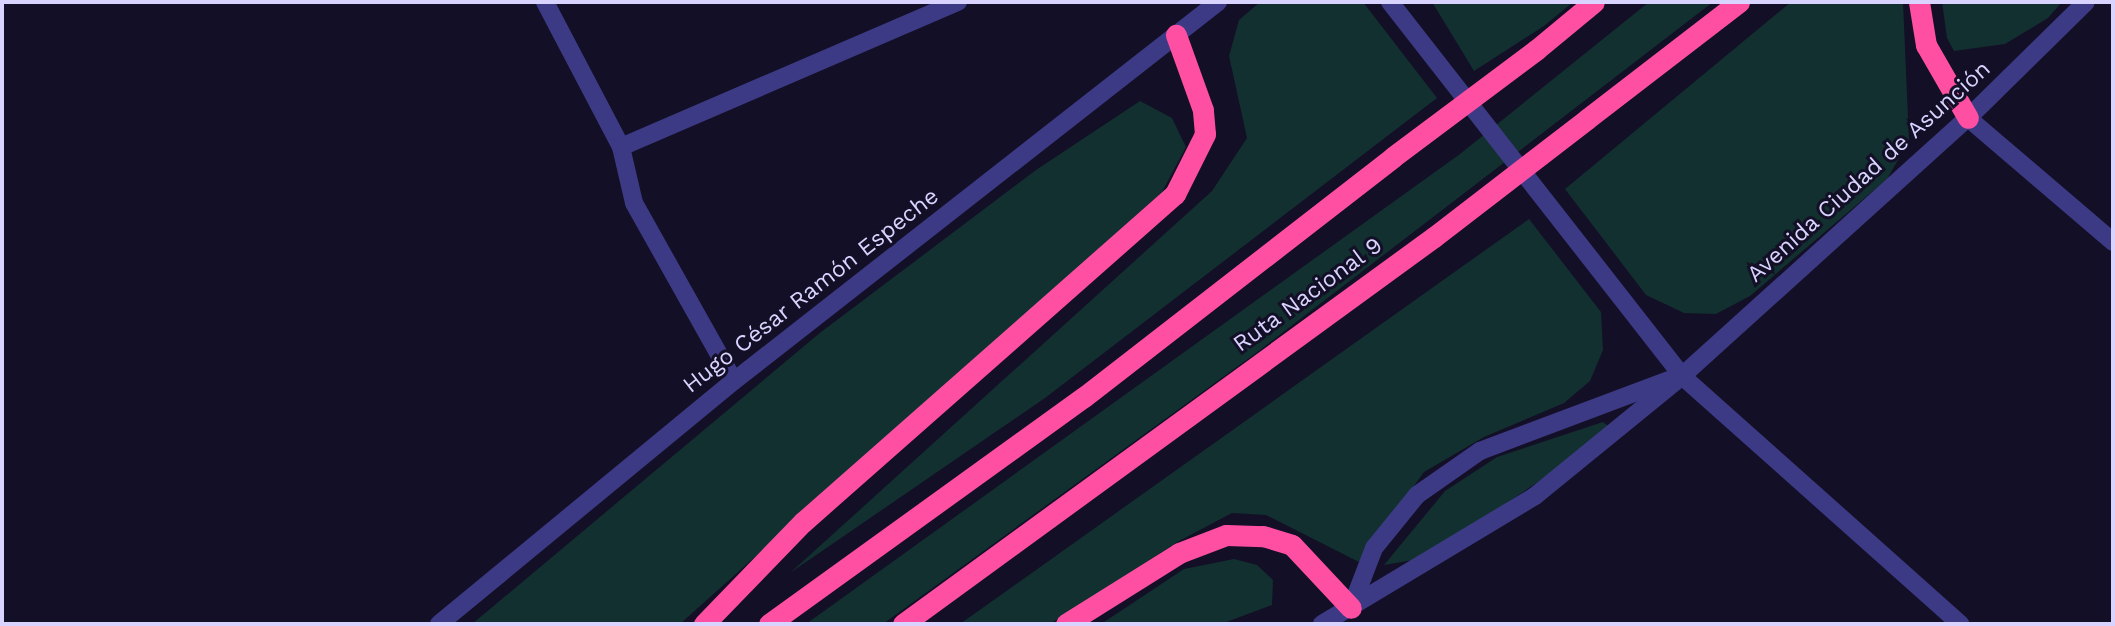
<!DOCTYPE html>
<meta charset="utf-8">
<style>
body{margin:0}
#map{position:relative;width:2115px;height:626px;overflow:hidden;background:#130f26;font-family:"Work Sans",sans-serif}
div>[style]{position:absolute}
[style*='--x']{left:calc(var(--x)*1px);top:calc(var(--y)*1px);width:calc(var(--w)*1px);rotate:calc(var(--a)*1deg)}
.green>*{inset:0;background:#12302f}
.service>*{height:18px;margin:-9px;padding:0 9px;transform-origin:9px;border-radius:9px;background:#3d3a85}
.minor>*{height:18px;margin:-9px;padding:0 9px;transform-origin:9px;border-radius:9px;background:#3d3a85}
.tertiary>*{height:18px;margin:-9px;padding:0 9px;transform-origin:9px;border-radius:9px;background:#3d3a85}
.motorway>*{height:21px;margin:-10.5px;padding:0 10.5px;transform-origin:10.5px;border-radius:10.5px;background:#ff4fa3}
.motorway-bridge>*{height:21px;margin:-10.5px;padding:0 10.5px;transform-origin:10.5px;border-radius:10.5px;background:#ff4fa3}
span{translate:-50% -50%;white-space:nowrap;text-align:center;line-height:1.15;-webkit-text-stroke:6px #130f26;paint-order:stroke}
.street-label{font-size:23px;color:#d9d4ff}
.frame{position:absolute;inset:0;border:4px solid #d9d4ff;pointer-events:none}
</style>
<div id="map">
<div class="green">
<div style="clip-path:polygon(1260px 2px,1363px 2px,1437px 98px,1045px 398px,790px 573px,1212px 191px,1247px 138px,1229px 56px,1239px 20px)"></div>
<div style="clip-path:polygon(1432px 2px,1573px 2px,1544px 26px,1474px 71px)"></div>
<div style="clip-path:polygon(1649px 2px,1713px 2px,1256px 353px,883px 624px,806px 624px,1460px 154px)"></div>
<div style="clip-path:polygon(1791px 2px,1903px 2px,1909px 141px,1887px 179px,1750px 296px,1716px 314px,1684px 313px,1646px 295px,1565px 189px)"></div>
<div style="clip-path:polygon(1942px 2px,2062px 2px,2048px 18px,2005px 44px,1954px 51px,1947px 38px)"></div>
<div style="clip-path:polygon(1140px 101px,1172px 118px,1186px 147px,1162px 192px,680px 624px,472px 624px,821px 332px,1036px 170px)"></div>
<div style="clip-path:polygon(1529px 219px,1601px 312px,1603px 350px,1590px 381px,1564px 403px,1484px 437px,1424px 472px,1359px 562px,1266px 515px,1232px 513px,1179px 541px,1050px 624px,960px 624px)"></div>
<div style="clip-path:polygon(1603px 422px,1611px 428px,1575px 457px,1425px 558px,1384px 565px,1445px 491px,1497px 457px)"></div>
<div style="clip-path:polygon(1234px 559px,1257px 565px,1273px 580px,1272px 605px,1221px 624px,1101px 624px,1184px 569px)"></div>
</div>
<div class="service">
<div style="--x:1968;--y:118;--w:191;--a:40.5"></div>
<div style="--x:1682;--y:376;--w:373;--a:41.7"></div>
</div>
<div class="minor">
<div style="--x:545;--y:2;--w:164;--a:62.3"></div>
<div style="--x:621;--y:147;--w:57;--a:76.9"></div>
<div style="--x:634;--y:203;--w:204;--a:60.7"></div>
<div style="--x:621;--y:147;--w:367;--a:-23.3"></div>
</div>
<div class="tertiary">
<div style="--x:1390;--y:2;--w:474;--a:52"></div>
<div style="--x:1351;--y:608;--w:64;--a:-69"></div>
<div style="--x:1374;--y:548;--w:68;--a:-50.9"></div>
<div style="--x:1417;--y:495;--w:77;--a:-34.9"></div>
<div style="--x:1480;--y:451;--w:202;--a:-20.6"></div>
<div style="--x:439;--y:624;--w:382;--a:-39.5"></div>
<div style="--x:734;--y:381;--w:615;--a:-38.06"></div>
<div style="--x:1322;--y:624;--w:249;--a:-31"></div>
<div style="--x:1535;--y:496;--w:190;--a:-39.2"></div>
<div style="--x:1682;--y:376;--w:385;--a:-42.1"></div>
<div style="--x:1968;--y:118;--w:165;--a:-44.5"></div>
</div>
<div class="motorway">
<div style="--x:1919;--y:2;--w:44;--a:80.8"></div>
<div style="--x:1926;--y:45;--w:84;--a:60.1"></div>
<div style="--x:1536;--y:50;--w:75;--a:-39.6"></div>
<div style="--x:1587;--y:119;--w:192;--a:-37.6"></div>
<div style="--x:704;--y:624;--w:142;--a:-45.9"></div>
<div style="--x:803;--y:522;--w:496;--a:-41.4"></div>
<div style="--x:1175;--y:194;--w:67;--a:-63.4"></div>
<div style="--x:1205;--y:134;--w:24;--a:-95"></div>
<div style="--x:1203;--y:110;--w:80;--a:-109.8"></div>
<div style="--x:769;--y:624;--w:388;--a:-35.8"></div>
<div style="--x:1084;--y:397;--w:391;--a:-37.8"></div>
<div style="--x:903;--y:624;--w:657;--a:-36.09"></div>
<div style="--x:1066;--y:624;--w:133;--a:-32.1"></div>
<div style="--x:1179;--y:553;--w:50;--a:-21"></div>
<div style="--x:1226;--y:535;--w:37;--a:2"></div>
<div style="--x:1263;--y:536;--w:30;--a:17"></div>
<div style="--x:1292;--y:545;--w:86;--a:46.9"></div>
</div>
<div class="motorway-bridge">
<div style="--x:1393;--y:157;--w:179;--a:-36.8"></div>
<div style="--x:1434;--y:237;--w:193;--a:-37.6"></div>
</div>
<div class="street-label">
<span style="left:1869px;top:172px;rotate:-42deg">Avenida Ciudad de Asunción</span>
<span style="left:811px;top:291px;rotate:-38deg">Hugo César Ramón Espeche</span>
<span style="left:1308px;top:295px;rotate:-36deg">Ruta Nacional 9</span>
</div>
<div class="frame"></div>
</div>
